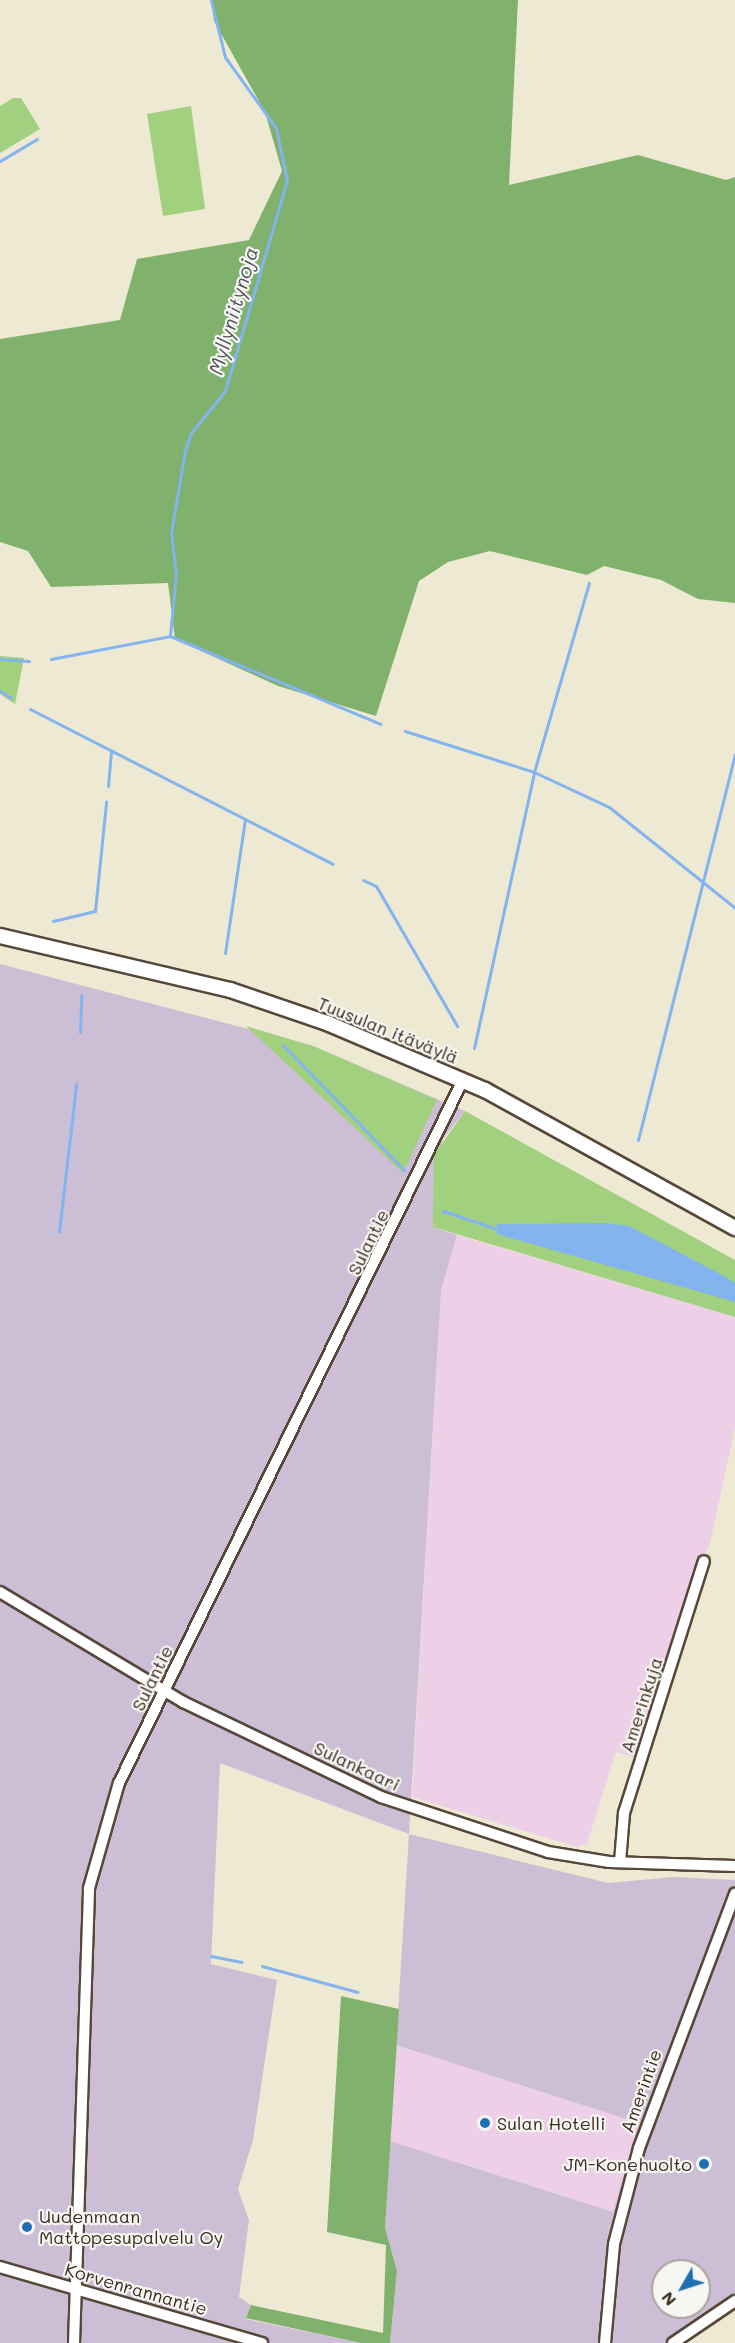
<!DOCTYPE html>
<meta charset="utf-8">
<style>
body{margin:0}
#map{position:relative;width:735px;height:2343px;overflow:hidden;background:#eee9d2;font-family:Mali,sans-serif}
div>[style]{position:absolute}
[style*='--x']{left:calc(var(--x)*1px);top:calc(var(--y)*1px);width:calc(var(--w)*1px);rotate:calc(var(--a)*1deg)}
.built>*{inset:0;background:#edd0e8}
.industrial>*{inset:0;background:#ccbed4}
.green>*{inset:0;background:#a1d07e}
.forest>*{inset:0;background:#80b26d}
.water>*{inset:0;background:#83b4ef}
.stream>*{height:3px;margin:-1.5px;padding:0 1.5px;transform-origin:1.5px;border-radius:1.5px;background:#83b4ef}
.roads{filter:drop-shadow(2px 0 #564739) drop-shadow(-2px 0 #564739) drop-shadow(0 2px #564739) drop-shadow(0 -2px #564739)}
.minor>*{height:10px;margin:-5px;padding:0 5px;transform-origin:5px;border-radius:5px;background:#fff}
.major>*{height:14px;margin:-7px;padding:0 7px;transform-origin:7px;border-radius:7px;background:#fff}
.dots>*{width:16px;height:16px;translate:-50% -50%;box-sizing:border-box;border:3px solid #f6f6f2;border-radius:50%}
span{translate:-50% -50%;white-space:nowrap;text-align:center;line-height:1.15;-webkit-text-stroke:4.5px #f6f6f2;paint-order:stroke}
.street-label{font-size:18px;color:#3b2a1e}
.poi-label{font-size:18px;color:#3b2a1e}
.left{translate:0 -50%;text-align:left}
.right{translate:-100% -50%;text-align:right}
.water-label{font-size:20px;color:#51535d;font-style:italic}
.north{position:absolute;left:651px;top:2259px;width:60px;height:60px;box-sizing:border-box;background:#f6f6f2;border:2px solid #aba49d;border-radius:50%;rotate:231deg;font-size:16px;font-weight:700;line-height:24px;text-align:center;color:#3b2a1e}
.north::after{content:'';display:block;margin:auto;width:21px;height:27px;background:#1f6fb2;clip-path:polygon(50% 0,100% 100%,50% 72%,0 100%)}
</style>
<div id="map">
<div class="built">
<div style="clip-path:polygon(457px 1235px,735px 1317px,735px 1428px,710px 1543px,634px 1757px,616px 1752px,587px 1844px,577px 1847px,412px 1797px,441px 1290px)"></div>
<div style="clip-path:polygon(396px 2045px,640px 2123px,613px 2212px,390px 2141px)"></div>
</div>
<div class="industrial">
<div style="clip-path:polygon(evenodd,0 964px,313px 1046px,465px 1111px,443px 1139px,433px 1227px,457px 1235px,441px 1290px,409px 1834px,608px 1883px,674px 1877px,735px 1880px,735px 2302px,675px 2343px,390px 2343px,397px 2271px,385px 2228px,390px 2141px,613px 2212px,639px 2123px,396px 2045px,409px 1834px,220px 1763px,211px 1964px,277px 1980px,253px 2140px,238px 2189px,249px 2220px,239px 2297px,251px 2305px,246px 2319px,361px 2343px,0 2343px,0 964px,663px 2271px,699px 2271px,699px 2307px,663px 2307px,663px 2271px)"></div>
</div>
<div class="green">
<div style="clip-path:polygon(13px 98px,21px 98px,40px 129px,0 153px,0 106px)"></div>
<div style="clip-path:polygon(191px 106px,205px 209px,163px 216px,147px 114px)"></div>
<div style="clip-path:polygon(0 656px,24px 658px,15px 704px,0 694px)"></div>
<div style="clip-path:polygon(246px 1026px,313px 1046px,437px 1100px,403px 1173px)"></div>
<div style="clip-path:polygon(465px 1111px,735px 1260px,735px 1317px,433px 1227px,434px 1155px)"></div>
</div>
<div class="forest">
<div style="clip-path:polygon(211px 0,518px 0,509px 185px,638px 155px,726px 180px,735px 177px,735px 603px,698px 599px,661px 580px,604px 566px,587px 575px,490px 551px,448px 562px,419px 581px,376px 716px,278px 686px,175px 639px,168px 583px,51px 587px,28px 551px,0 542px,0 339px,120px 320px,137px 259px,249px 240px,282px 171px,265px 112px,214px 21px)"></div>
<div style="clip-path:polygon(341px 1996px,399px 2009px,385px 2228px,397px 2271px,390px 2343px,361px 2343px,246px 2318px,251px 2305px,383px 2333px,386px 2245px,327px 2232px)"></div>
</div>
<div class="water">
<div style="clip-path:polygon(606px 1223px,629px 1226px,722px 1275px,735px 1283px,735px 1302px,497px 1234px,497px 1224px)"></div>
</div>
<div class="stream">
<div style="--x:0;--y:161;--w:43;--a:-30.7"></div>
<div style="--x:170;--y:636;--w:61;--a:-84.4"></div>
<div style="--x:176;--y:575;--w:42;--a:-96.8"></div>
<div style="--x:171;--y:533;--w:84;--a:-80.4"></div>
<div style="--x:185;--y:450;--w:18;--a:-71"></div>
<div style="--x:191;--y:433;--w:54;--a:-51"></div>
<div style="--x:225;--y:391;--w:219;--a:-73.6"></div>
<div style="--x:287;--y:181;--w:54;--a:-101.7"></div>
<div style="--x:276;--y:128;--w:87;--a:-125.7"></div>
<div style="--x:225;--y:57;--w:59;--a:-103.8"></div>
<div style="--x:170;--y:636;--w:228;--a:22.7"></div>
<div style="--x:0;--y:659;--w:29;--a:4"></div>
<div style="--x:51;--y:659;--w:121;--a:-10.9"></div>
<div style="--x:0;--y:691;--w:13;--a:32"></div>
<div style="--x:30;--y:709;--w:340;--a:27.1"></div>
<div style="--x:405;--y:731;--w:135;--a:17.6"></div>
<div style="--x:534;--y:772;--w:83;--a:25"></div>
<div style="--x:609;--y:807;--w:161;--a:38.7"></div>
<div style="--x:108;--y:786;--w:36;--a:-85"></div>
<div style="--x:363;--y:880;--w:14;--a:25"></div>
<div style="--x:376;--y:886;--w:162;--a:59.9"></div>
<div style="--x:53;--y:921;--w:43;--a:-13.4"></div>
<div style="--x:95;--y:911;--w:110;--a:-84.2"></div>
<div style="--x:225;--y:953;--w:135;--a:-81.5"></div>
<div style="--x:80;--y:1032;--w:37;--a:-88"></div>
<div style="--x:283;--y:1045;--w:174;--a:45.9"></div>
<div style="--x:474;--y:1048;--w:282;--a:-77.7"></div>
<div style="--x:534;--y:772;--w:197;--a:-73.8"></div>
<div style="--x:638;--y:1140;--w:398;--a:-75.9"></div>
<div style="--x:443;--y:1211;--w:57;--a:18.4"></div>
<div style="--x:59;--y:1232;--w:149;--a:-83.4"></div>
<div style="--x:211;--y:1956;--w:31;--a:11"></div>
<div style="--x:262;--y:1966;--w:99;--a:15.2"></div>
</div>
<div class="roads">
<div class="minor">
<div style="--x:0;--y:1592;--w:214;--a:31"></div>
<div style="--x:183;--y:1702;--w:220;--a:25.6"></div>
<div style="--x:381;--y:1797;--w:176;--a:18.2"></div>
<div style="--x:548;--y:1852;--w:62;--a:9.3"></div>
<div style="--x:609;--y:1862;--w:126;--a:1.8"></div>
<div style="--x:620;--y:1862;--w:49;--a:-85.3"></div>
<div style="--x:624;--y:1813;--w:264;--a:-72.4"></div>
<div style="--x:0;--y:2267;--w:273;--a:16.2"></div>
<div style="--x:74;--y:2343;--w:455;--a:-88.1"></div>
<div style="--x:89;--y:1888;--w:109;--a:-74.1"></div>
<div style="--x:119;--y:1783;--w:783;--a:-63.93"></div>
<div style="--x:605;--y:2343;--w:99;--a:-84.8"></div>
<div style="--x:614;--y:2244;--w:99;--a:-75.4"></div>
<div style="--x:639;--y:2148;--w:272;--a:-69.3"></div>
<div style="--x:673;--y:2343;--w:75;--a:-34.1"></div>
</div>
<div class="major">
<div style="--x:0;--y:936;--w:236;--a:13.2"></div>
<div style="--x:230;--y:990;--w:102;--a:18.8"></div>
<div style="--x:327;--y:1023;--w:172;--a:23"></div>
<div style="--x:485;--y:1090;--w:286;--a:28.9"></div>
</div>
</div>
<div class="dots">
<div style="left:485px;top:2123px;background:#1f6fb2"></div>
<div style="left:704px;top:2164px;background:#1f6fb2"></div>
<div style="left:27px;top:2227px;background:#1f6fb2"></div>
</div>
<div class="street-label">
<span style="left:388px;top:1030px;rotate:22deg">Tuusulan itäväylä</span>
<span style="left:368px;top:1242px;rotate:-64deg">Sulantie</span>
<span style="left:152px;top:1678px;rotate:-64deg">Sulantie</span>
<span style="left:641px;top:1705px;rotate:-72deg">Amerinkuja</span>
<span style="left:357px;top:1766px;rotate:25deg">Sulankaari</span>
<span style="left:641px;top:2091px;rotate:-70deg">Amerintie</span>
<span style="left:136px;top:2289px;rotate:16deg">Korvenrannantie</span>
</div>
<div class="poi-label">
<span class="left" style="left:497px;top:2123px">Sulan Hotelli</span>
<span class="right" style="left:692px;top:2164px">JM-Konehuolto</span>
<span class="left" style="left:39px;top:2227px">Uudenmaan<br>Mattopesupalvelu Oy</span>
</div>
<div class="water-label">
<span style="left:233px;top:311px;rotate:-74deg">Myllyniitynoja</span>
</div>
<div class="north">N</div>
</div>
